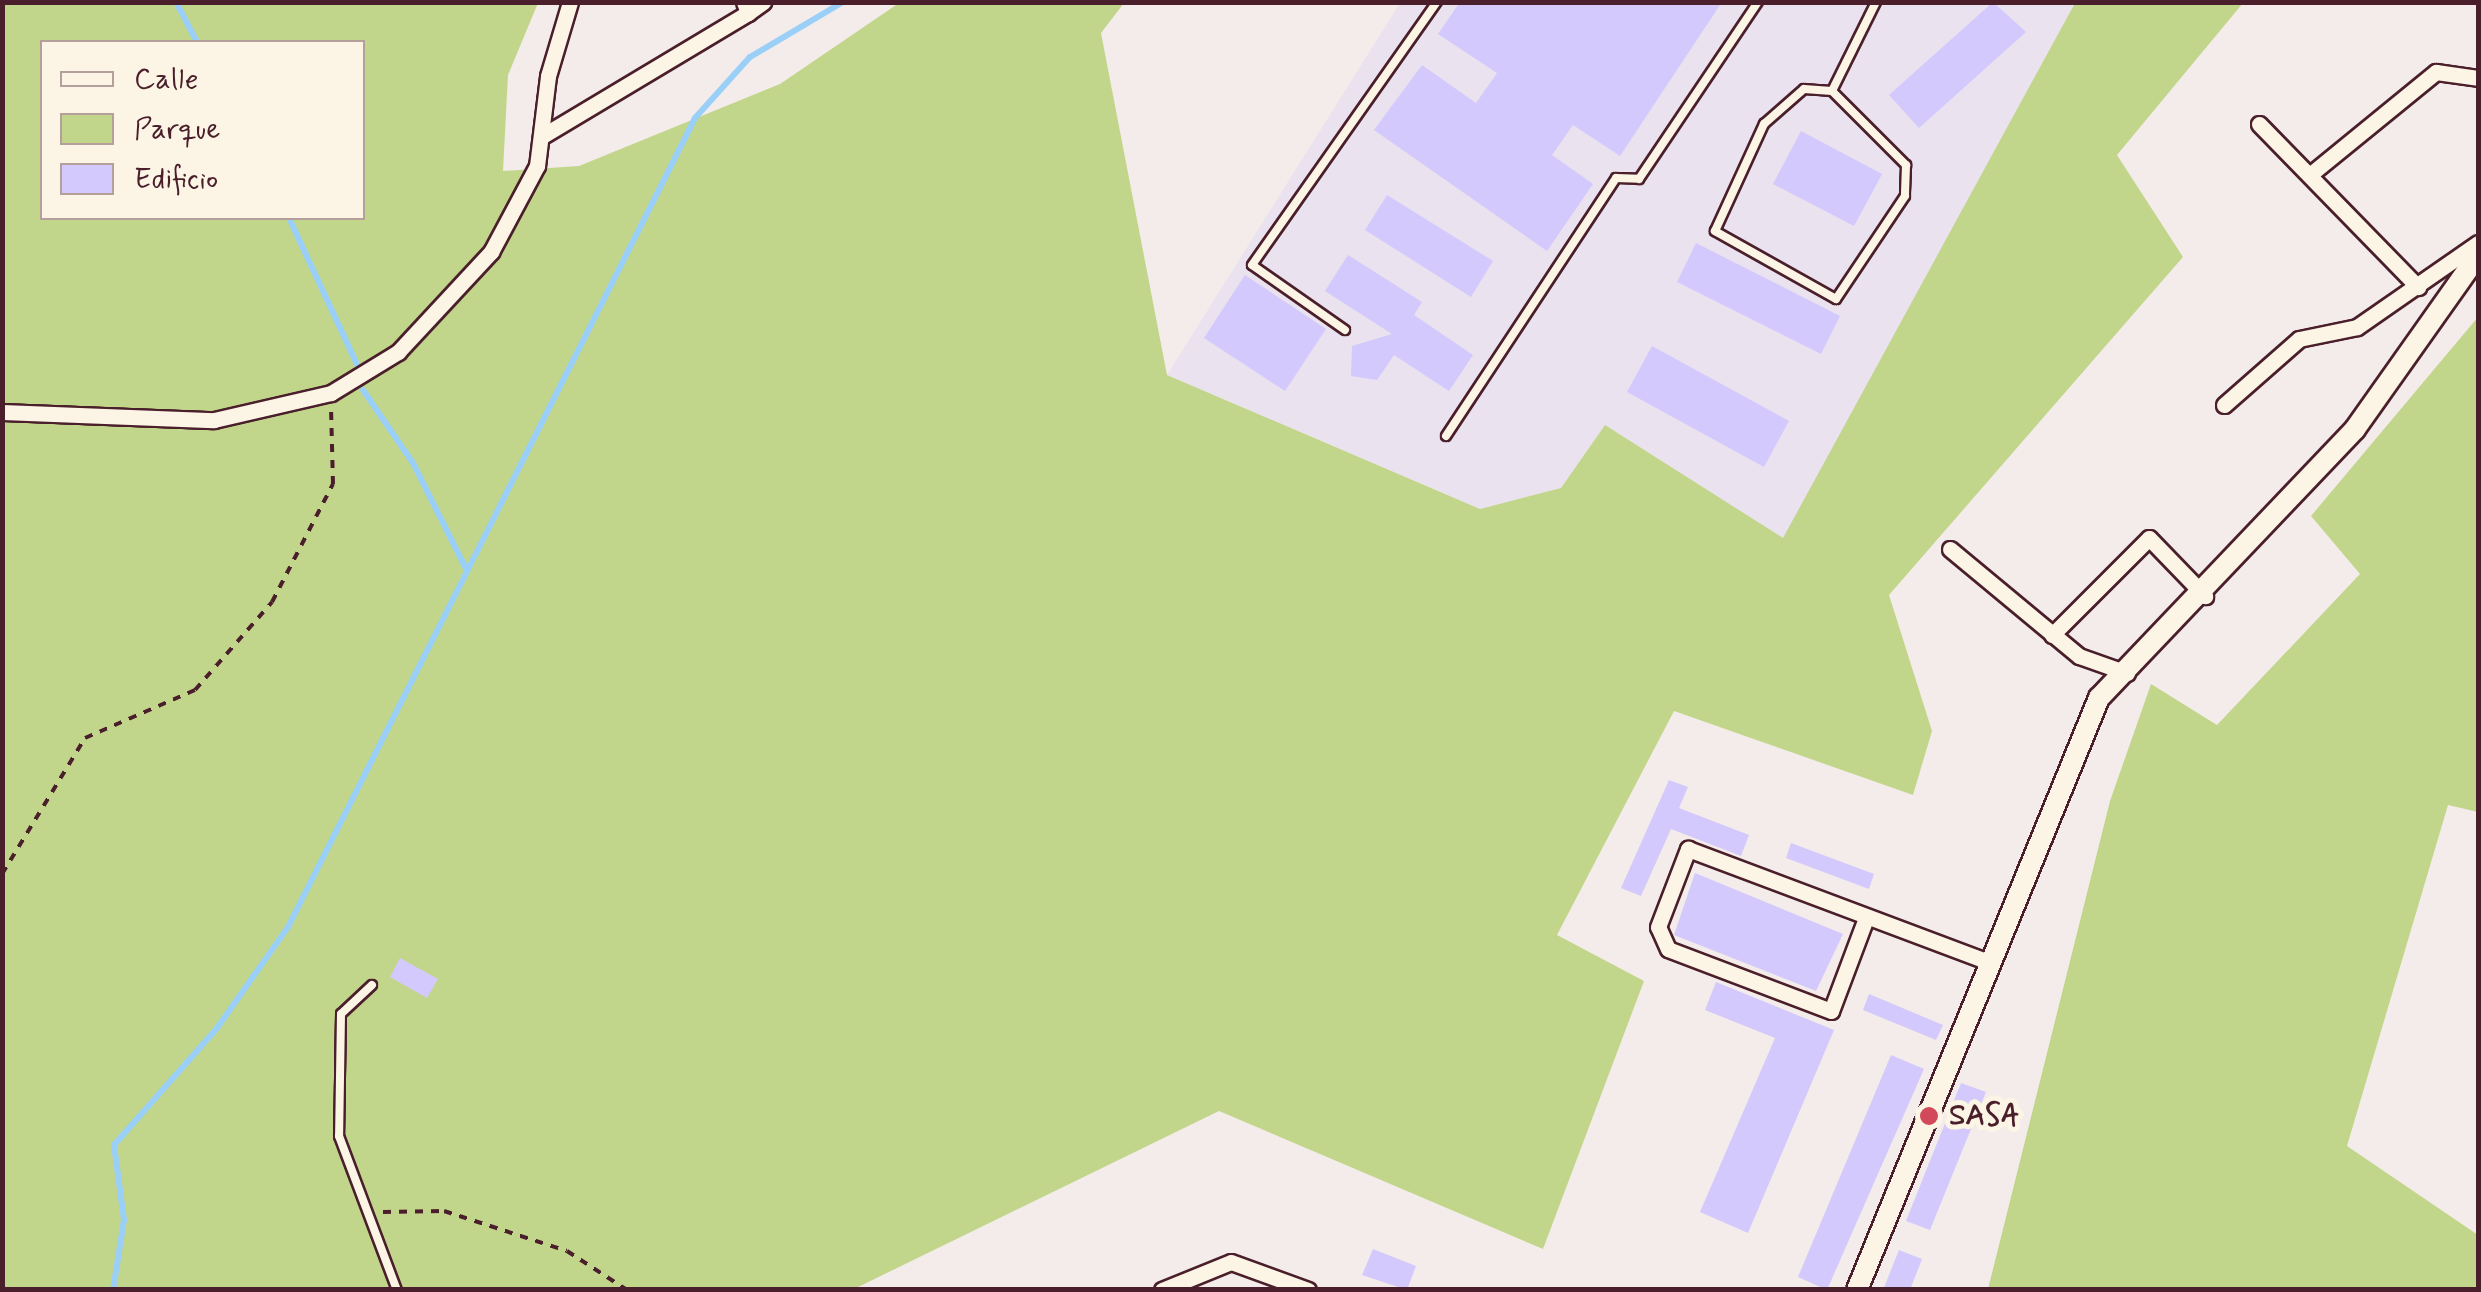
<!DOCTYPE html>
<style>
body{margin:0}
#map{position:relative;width:2481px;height:1292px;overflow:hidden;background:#f4ecea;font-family:Mynerve,sans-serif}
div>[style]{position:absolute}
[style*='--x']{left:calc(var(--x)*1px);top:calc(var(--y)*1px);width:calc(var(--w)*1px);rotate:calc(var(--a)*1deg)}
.built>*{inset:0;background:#eae2ef}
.green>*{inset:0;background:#c2d68b}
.stream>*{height:6px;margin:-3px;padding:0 3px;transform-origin:3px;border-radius:3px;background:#9acff8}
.building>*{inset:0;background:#d3c9fc}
.path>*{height:4px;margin-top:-2px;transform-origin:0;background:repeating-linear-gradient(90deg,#4a1f2b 0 8px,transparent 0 16px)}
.roads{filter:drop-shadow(2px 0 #4a1f2b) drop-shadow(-2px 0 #4a1f2b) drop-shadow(0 2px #4a1f2b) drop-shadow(0 -2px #4a1f2b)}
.service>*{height:8px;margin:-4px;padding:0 4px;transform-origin:4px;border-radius:4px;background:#fcf5e5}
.minor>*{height:15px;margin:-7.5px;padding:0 7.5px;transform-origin:7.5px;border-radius:7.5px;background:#fcf5e5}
.tertiary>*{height:20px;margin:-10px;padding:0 10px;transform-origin:10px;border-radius:10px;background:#fcf5e5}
.dots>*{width:28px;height:28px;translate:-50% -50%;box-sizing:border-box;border:5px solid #fcf5e5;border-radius:50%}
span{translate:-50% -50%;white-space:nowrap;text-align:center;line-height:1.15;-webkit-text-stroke:10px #fcf5e5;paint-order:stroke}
.poi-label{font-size:30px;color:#4a1f2b;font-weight:700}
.left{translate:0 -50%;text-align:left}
.frame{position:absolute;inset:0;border:5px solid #4a1f2b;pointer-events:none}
.legend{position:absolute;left:40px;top:40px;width:325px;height:180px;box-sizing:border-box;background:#fcf5e5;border:2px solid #b59f9b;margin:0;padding:12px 18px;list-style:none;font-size:30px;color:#4a1f2b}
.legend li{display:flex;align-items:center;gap:20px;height:50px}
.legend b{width:50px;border:2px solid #b59f9b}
</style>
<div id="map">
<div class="built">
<div style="clip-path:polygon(1400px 3px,2075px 3px,1784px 539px,1605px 425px,1561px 488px,1480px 509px,1167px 375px)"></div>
</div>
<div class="green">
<div style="clip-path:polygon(evenodd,3px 3px,538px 3px,508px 75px,503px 171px,579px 166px,780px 84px,899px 3px,1124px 3px,1101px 33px,1167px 375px,1480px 509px,1561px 488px,1605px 425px,1783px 538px,2075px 3px,2243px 3px,2117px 155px,2183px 257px,1889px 595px,1932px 731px,1913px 795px,1674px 711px,1557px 935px,1644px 981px,1543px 1249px,1219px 1111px,854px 1289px,3px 1290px,3px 3px,42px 42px,362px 42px,362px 218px,42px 218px,42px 42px)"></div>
<div style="clip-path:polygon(2478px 317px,2478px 812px,2448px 805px,2347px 1146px,2478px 1235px,2478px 1289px,1988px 1289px,2110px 801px,2151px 684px,2217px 725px,2360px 574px,2311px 516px)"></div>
</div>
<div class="stream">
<div style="--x:176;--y:2;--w:45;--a:62.3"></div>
<div style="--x:289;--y:218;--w:169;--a:65.1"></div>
<div style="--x:363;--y:390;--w:88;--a:55.6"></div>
<div style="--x:413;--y:463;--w:119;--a:63.4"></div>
<div style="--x:113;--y:1290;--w:71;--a:-81.1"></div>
<div style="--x:124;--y:1220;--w:76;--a:-97.6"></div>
<div style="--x:114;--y:1145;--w:156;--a:-48.6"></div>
<div style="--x:217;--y:1028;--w:123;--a:-54.9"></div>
<div style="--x:288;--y:927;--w:906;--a:-63.29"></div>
<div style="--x:695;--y:118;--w:82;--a:-48"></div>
<div style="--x:750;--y:57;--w:108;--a:-30.6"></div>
</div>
<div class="building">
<div style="clip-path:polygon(1460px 2px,1722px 2px,1620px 156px,1573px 125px,1552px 155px,1593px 184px,1547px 251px,1374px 130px,1422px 65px,1476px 103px,1497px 73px,1438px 34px)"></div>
<div style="clip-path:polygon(1993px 2px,2026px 32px,1919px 128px,1889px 95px)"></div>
<div style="clip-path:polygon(1801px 131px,1882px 174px,1854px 226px,1773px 184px)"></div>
<div style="clip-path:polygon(1387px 195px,1493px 261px,1471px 297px,1365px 230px)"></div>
<div style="clip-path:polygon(1696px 243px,1840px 316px,1821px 354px,1677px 282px)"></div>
<div style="clip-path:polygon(1348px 255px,1422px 302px,1414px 315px,1473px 355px,1449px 391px,1394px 355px,1377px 380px,1351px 376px,1352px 346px,1392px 334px,1325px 291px)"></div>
<div style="clip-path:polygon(1245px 275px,1326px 329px,1285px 391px,1204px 338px)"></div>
<div style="clip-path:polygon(1652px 346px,1789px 421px,1764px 467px,1627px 392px)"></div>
<div style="clip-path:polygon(1669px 780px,1688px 787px,1679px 808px,1749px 835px,1741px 856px,1671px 829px,1641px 896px,1621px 888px)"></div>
<div style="clip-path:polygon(1791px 843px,1874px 874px,1869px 889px,1786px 858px)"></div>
<div style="clip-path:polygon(1695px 873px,1843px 934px,1816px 991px,1674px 935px)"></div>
<div style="clip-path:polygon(400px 958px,438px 979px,427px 998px,390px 977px)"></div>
<div style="clip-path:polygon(1716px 982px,1834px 1030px,1748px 1233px,1700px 1212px,1775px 1038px,1705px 1010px)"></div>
<div style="clip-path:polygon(1869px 994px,1943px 1025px,1936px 1040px,1863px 1010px)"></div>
<div style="clip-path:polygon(1891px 1055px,1924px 1069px,1827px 1290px,1798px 1277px)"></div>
<div style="clip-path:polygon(1961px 1083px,1986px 1092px,1930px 1230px,1906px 1221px)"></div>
<div style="clip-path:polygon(1373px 1249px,1416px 1266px,1407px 1290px,1362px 1275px)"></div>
<div style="clip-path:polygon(1899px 1250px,1922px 1259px,1910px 1290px,1883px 1290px)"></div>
</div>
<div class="path">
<div style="--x:2;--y:874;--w:159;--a:-58.6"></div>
<div style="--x:85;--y:738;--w:120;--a:-23.6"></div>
<div style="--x:195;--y:690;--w:117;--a:-48.8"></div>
<div style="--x:272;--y:602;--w:133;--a:-62.7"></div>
<div style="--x:333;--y:484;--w:76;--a:-91.5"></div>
<div style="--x:383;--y:1212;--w:61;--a:-0.9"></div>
<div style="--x:444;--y:1211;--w:129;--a:18"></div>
<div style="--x:567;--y:1251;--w:72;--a:33"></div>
</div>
<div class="roads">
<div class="service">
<div style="--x:1804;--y:89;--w:28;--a:4"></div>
<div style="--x:1832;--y:91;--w:105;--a:45"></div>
<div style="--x:1906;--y:165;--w:31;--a:92"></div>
<div style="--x:1905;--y:196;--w:124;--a:123.8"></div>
<div style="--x:1836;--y:299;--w:139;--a:-150.7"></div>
<div style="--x:1715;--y:231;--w:118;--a:-65.4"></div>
<div style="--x:1764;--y:124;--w:53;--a:-41.2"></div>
<div style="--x:1832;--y:91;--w:99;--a:-63.7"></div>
<div style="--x:1345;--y:330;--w:113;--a:-145"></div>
<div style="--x:1252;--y:265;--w:322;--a:-54.9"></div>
<div style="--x:1446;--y:436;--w:309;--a:-56.6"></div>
<div style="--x:1616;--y:178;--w:23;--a:2"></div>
<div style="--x:1639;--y:179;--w:213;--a:-56.1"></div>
<div style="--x:372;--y:985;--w:42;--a:136.9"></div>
<div style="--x:341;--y:1014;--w:122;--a:90.9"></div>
<div style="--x:339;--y:1136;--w:165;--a:69.4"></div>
</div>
<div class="minor">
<div style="--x:744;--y:2;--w:12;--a:70"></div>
<div style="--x:748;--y:13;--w:19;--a:-36"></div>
<div style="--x:2259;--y:124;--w:228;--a:45.7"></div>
<div style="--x:544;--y:135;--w:238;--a:-30.9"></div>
<div style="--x:2312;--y:173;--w:160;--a:-39.2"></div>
<div style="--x:2436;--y:72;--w:42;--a:8.1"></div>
<div style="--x:2224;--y:405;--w:100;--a:-41.3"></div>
<div style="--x:2299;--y:339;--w:59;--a:-11.7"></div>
<div style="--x:2357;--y:327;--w:147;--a:-34.8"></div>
<div style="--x:2;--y:412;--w:212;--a:2.2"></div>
<div style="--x:214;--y:420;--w:120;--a:-13"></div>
<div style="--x:331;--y:393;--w:79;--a:-31.5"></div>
<div style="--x:398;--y:352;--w:137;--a:-47.1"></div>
<div style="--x:491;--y:252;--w:98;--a:-61.9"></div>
<div style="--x:537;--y:166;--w:91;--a:-83"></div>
<div style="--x:548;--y:76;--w:77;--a:-73.4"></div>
<div style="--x:1950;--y:549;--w:168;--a:39.7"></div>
<div style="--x:2079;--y:656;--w:51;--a:19.5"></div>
<div style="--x:2052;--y:635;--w:137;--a:-45"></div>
<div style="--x:2149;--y:538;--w:81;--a:46"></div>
<div style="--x:1866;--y:918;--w:99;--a:110.6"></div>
<div style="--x:1831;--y:1011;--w:174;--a:-159.2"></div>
<div style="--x:1668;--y:949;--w:24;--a:-114"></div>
<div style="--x:1658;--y:927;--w:84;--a:-69"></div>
<div style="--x:1688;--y:849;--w:322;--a:20.6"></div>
<div style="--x:1162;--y:1290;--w:74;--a:-22.1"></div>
<div style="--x:1231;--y:1262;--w:82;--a:20"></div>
</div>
<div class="tertiary">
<div style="--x:1857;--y:1290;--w:640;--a:-67.77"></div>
<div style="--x:2099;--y:698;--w:371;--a:-46.4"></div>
<div style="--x:2355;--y:429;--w:213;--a:-54.7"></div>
</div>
</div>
<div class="dots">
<div style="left:1929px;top:1116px;background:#d1495b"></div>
</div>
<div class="poi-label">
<span class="left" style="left:1949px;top:1116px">SASA</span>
</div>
<div class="frame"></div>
<ul class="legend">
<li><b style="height:12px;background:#fcf5e5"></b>Calle</li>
<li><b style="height:28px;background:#c2d68b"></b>Parque</li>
<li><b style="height:28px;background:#d3c9fc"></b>Edificio</li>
</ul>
</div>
